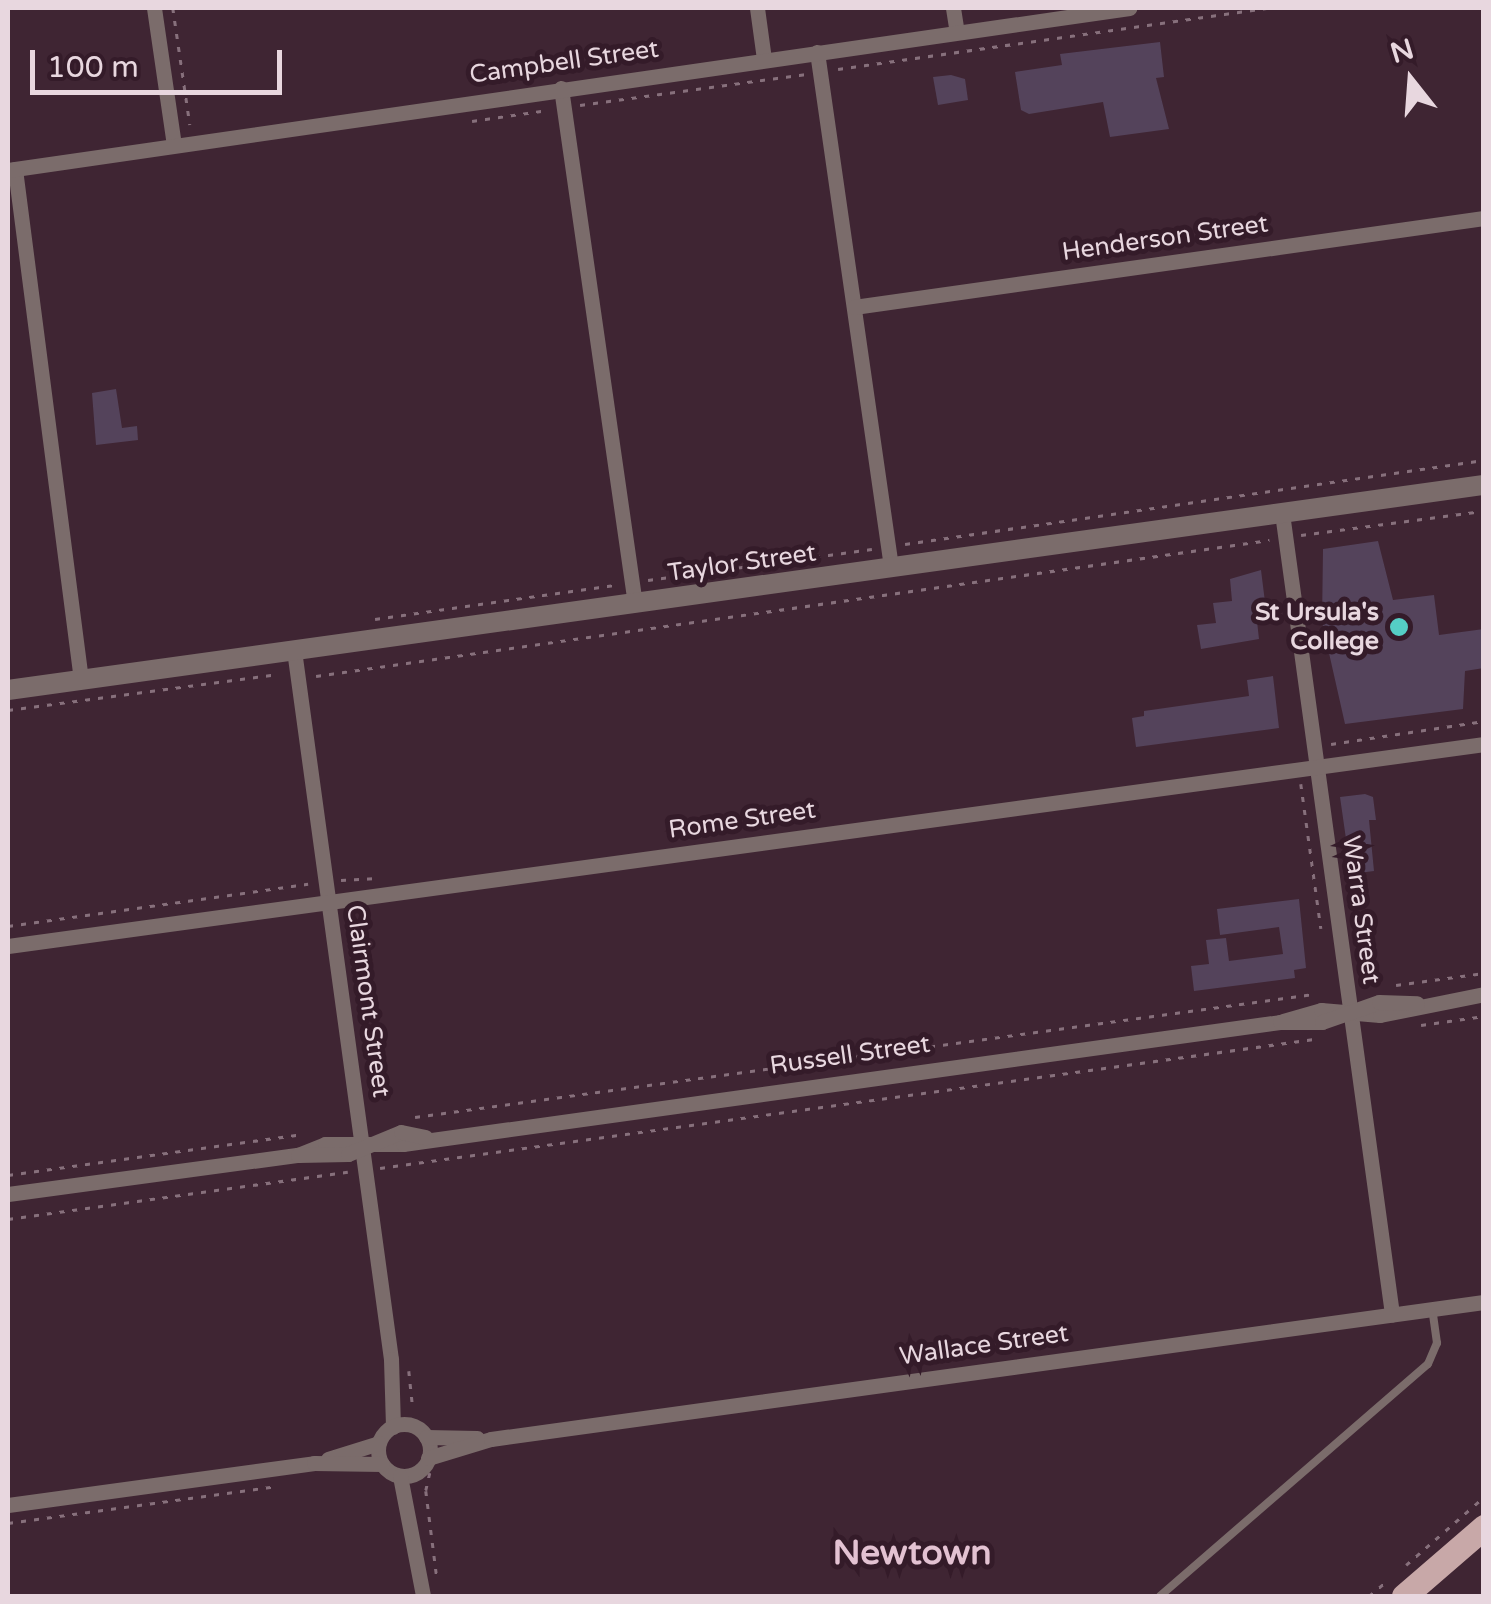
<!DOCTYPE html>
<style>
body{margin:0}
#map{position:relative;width:1491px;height:1604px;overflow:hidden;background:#3f2533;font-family:"Varela Round",sans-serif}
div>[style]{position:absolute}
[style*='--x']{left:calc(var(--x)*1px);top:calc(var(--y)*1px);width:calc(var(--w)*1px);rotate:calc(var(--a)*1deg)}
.building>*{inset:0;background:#54435b}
.path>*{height:2.5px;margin-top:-1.25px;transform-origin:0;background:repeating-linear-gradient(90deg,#87707c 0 5px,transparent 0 13px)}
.service>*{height:8px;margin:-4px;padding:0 4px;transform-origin:4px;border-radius:4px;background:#7b6c6b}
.minor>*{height:15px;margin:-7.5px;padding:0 7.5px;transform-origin:7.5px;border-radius:7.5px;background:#7b6c6b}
.minor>.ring{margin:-7.5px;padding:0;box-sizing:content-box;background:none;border:15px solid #7b6c6b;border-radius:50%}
.tertiary>*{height:20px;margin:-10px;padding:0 10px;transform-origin:10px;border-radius:10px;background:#7b6c6b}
.primary>*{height:25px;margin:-12.5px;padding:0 12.5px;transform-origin:12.5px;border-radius:12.5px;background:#c8a8a8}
.dots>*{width:28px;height:28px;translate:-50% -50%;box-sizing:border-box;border:5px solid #341b29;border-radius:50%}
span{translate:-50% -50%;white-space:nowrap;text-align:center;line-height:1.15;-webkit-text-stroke:10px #341b29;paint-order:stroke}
.street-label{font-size:25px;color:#e8d7df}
.poi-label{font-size:25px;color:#e8d7df;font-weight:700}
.right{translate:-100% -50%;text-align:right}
.district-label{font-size:35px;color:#e3c2d2;font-weight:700}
.frame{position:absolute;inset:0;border:10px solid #e8d7df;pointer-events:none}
.north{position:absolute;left:1361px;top:30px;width:100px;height:100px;-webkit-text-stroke:8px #341b29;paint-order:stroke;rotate:343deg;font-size:28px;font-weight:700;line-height:40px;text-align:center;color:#e8d7df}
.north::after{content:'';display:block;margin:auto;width:35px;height:45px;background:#e8d7df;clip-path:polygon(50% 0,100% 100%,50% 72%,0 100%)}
.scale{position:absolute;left:30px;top:50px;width:252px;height:45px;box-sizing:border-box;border:5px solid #e8d7df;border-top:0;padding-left:12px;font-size:30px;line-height:35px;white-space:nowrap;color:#e8d7df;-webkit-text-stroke:8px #341b29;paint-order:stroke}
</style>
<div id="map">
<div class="building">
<div style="clip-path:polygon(1160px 42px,1164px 77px,1156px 78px,1169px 129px,1110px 137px,1103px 102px,1029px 114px,1021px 110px,1015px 72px,1062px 65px,1060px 54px)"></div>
<div style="clip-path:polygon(951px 75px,965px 79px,968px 100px,938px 105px,933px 77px)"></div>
<div style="clip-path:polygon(116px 389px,122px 428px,137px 426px,138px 440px,96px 445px,92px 393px)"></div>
<div style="clip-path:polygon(1378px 541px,1393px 600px,1434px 595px,1439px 635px,1484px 629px,1484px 668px,1465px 671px,1463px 709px,1345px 724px,1322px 622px,1323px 549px)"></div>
<div style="clip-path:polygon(1261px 570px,1265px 602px,1255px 603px,1259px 639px,1201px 649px,1197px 625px,1216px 623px,1213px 603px,1232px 601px,1230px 579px)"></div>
<div style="clip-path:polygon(1273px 676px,1279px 728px,1136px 747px,1132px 718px,1144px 716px,1144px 711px,1249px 696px,1247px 680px)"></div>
<div style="clip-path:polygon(1365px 794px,1373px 797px,1376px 820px,1369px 820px,1374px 871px,1351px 874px,1340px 797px)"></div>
<div style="clip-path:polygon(1299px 899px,1306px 968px,1294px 970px,1295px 978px,1194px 991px,1191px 966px,1209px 964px,1206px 940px,1226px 938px,1229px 961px,1283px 954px,1279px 927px,1220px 935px,1217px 909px)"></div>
</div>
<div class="path">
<div style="--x:173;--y:8;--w:118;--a:81.7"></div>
<div style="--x:838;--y:69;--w:433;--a:-8.1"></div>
<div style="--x:580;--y:105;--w:227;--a:-7.8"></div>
<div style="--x:472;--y:121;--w:77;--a:-8.2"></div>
<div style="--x:1301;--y:535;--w:185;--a:-7.5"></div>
<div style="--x:905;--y:544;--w:585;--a:-8.25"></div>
<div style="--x:648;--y:580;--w:226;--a:-7.9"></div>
<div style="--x:375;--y:619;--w:242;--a:-8.1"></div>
<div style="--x:316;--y:676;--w:963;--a:-8.12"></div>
<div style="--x:8;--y:710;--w:273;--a:-7.6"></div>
<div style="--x:1331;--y:744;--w:155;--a:-8.5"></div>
<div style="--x:1301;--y:784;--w:146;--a:82.1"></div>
<div style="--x:341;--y:880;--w:37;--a:-3"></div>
<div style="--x:8;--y:926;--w:303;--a:-8"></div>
<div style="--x:1396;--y:985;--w:89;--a:-7.8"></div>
<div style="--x:1421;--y:1025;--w:64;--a:-8.1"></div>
<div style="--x:415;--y:1117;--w:907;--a:-7.79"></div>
<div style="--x:380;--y:1168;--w:943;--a:-7.86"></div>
<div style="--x:8;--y:1175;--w:298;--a:-7.9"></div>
<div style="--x:8;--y:1219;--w:343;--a:-7.9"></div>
<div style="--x:409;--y:1371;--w:36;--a:84"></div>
<div style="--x:430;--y:1473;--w:18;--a:103"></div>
<div style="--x:426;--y:1491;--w:88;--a:82.8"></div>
<div style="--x:8;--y:1523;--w:272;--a:-7.8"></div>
<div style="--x:1406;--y:1565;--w:103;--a:-41.1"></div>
<div style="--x:1369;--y:1596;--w:25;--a:-40"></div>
</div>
<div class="service">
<div style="--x:1160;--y:1596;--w:354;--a:-40.9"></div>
<div style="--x:1428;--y:1364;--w:23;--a:-67"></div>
<div style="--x:1437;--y:1343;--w:35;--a:-98"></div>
</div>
<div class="minor">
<div style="--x:154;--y:8;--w:138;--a:81.7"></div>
<div style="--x:757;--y:8;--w:51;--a:82.2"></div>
<div style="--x:953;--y:8;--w:24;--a:81"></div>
<div style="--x:817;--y:52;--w:520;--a:81.82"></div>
<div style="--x:561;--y:88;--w:521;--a:81.84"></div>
<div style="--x:15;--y:169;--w:515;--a:82.64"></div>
<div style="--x:8;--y:170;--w:1133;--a:-8.22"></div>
<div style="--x:854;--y:307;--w:636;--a:-8.04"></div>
<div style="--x:1282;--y:513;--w:809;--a:82.18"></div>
<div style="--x:294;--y:650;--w:716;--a:82.21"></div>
<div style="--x:391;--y:1359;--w:68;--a:88.3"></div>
<div style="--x:8;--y:946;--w:1490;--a:-7.79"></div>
<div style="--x:1283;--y:1021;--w:40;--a:-16"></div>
<div style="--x:1321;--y:1010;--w:59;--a:4.8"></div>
<div style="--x:1380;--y:1015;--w:106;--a:-11.4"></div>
<div style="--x:298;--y:1155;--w:29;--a:-22"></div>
<div style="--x:325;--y:1144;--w:78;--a:0"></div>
<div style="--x:403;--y:1144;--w:885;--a:-7.92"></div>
<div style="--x:1280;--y:1022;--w:42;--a:0"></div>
<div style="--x:1322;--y:1022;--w:60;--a:-19.3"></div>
<div style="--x:1379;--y:1002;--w:38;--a:2"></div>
<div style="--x:8;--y:1194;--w:293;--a:-7.7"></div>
<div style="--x:298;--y:1155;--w:50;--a:-1.1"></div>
<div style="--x:348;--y:1154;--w:57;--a:-22.5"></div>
<div style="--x:401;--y:1132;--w:25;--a:12"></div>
<div class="ring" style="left:378px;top:1424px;width:37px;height:37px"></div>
<div style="--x:426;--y:1437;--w:51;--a:1.1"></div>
<div style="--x:428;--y:1458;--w:66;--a:-16.8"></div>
<div style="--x:491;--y:1439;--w:1002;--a:-7.86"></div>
<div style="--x:328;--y:1459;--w:53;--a:-17.4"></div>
<div style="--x:400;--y:1476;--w:122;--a:79.1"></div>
<div style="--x:8;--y:1505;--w:309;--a:-7.8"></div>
<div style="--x:314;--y:1463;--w:68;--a:0.8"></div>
</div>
<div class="tertiary">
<div style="--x:8;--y:690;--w:1490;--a:-7.91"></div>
</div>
<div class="primary">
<div style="--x:1404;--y:1596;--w:106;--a:-40.8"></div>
</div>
<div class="dots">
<div style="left:1399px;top:627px;background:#55cec5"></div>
</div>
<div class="street-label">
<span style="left:564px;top:62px;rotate:-8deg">Campbell Street</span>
<span style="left:1165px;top:238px;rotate:-8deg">Henderson Street</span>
<span style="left:742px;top:563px;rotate:-8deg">Taylor Street</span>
<span style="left:742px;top:820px;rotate:-8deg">Rome Street</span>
<span style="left:1361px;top:910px;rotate:82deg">Warra Street</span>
<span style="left:368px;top:1001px;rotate:82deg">Clairmont Street</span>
<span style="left:850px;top:1055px;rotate:-8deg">Russell Street</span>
<span style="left:984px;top:1345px;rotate:-8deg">Wallace Street</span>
</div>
<div class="poi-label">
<span class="right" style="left:1379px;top:627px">St Ursula's<br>College</span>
</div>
<div class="district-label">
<span style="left:912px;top:1553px">Newtown</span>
</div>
<div class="frame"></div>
<div class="north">N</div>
<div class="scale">100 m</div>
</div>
